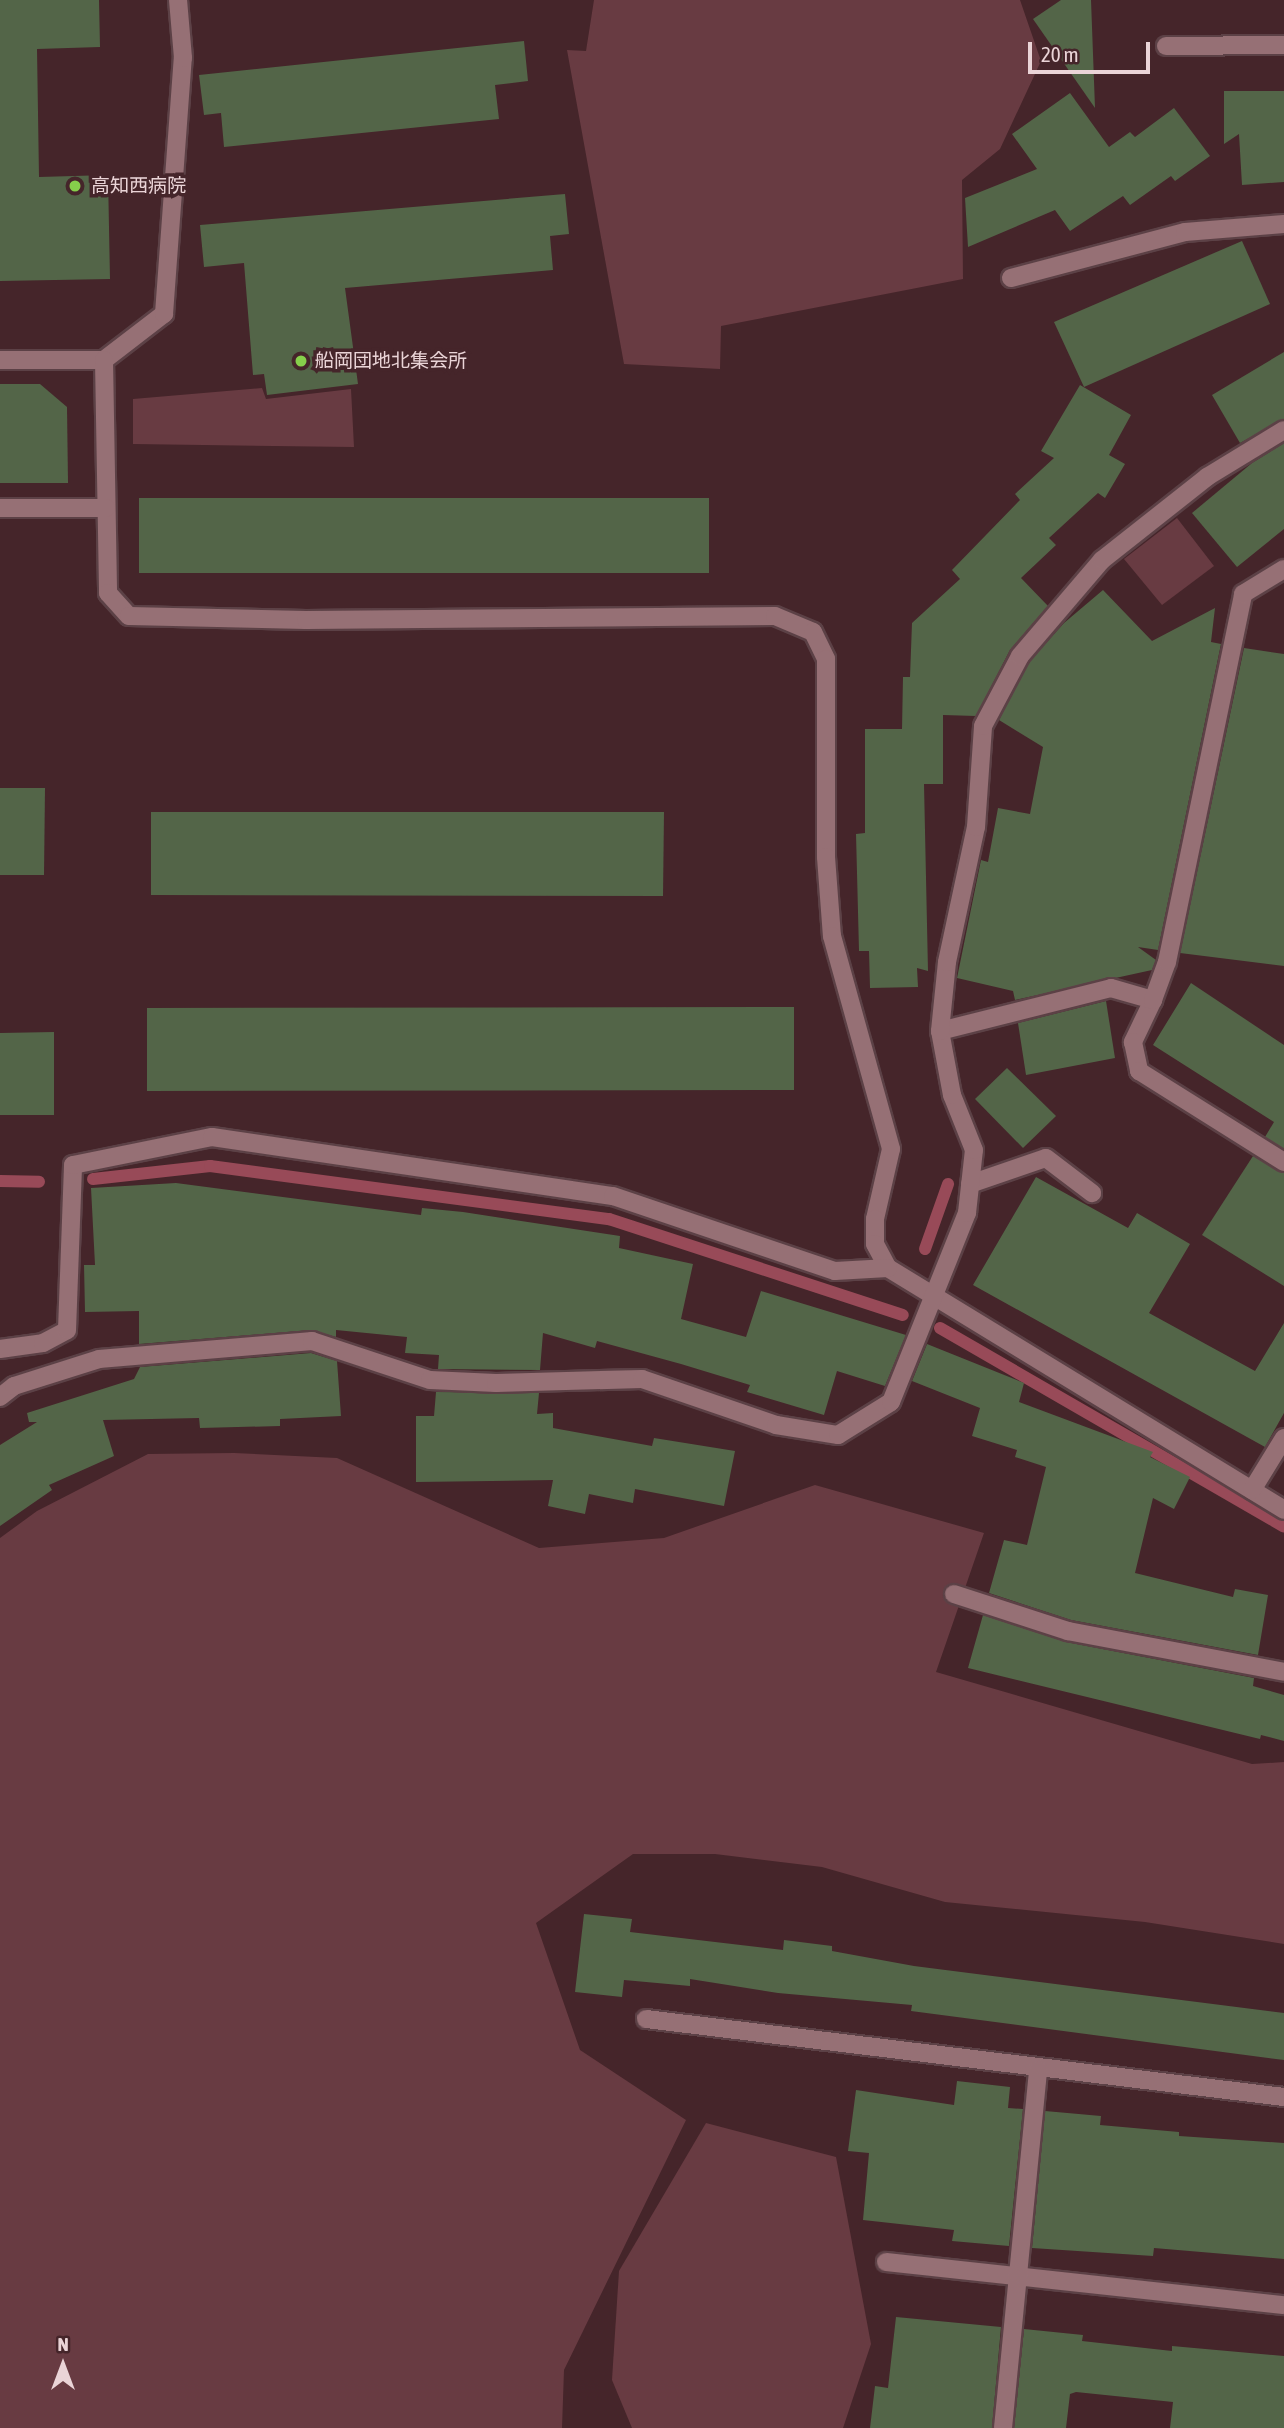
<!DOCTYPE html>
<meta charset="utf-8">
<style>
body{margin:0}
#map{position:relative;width:1284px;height:2428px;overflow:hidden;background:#45252a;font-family:"Asap Condensed","Noto Sans JP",sans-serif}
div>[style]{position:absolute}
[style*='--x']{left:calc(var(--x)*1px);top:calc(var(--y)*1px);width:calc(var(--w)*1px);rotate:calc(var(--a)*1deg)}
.green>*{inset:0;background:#683b42}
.stream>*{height:12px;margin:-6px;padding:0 6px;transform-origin:6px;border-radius:6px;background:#984a58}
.building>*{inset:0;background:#536548}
.roads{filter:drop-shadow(2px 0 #5c4146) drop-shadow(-2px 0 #5c4146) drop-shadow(0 2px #5c4146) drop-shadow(0 -2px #5c4146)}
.street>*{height:18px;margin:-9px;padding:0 9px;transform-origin:9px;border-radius:9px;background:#967075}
.dots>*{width:19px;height:19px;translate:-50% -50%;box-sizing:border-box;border:4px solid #45252a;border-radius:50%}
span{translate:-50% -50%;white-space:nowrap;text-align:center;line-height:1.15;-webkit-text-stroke:7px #45252a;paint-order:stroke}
.poi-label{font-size:19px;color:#ead4d7}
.left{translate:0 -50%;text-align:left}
.north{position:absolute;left:28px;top:2330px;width:70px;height:70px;-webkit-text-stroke:5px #45252a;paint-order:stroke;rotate:0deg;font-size:19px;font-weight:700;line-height:28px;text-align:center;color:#ead4d7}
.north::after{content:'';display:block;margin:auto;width:24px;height:32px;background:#ead4d7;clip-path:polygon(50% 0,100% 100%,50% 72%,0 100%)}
.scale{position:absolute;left:1028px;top:42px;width:122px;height:32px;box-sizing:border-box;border:4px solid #ead4d7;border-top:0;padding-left:9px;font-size:21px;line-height:24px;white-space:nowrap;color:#ead4d7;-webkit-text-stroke:5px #45252a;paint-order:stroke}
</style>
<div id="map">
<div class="green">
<div style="clip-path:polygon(594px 0,1020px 0,1041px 61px,1000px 149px,962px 180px,963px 279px,721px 326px,720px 369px,624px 364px,567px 50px,586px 51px)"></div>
<div style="clip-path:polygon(262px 388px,266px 399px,351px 389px,354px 447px,133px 444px,133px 399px)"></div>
<div style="clip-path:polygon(1177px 518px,1214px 566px,1162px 605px,1124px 559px)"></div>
<div style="clip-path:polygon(234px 1453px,337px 1458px,539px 1548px,664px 1538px,815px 1485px,984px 1533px,936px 1672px,1252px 1764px,1284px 1762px,1284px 1944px,1145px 1922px,945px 1902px,822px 1867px,715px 1854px,633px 1854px,536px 1923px,580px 2050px,686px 2120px,564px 2370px,562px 2428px,0 2428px,0 1538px,37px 1511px,148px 1454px)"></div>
<div style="clip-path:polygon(706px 2123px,836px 2157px,871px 2344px,843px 2428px,632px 2428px,612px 2380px,619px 2271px)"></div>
</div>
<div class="stream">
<div style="--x:93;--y:1179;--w:118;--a:-6.3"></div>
<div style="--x:210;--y:1166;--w:403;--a:7.6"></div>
<div style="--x:609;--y:1219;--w:309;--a:18.1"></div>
<div style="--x:0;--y:1181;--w:39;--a:1"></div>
<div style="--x:925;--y:1249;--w:69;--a:-70.5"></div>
<div style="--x:940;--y:1328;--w:397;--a:30"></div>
</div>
<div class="building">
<div style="clip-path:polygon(0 0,99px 0,100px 47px,37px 49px,39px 177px,108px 175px,110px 279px,0 281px)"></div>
<div style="clip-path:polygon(1061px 0,1091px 0,1095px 108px,1033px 19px)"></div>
<div style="clip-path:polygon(524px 41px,528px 81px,495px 85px,499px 119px,224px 147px,221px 113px,204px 115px,199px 75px)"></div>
<div style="clip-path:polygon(1224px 91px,1284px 91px,1284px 182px,1242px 185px,1239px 134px,1224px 144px)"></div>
<div style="clip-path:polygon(1070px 93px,1109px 147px,1130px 132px,1135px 137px,1174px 108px,1210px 156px,1175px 181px,1171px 176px,1130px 205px,1123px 196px,1070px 231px,1055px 210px,968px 247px,965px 198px,1037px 169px,1012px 134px)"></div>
<div style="clip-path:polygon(565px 194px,569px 234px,550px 236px,553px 270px,345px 288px,358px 384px,267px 395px,264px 374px,253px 375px,244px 263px,204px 267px,200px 225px)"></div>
<div style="clip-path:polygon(1242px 241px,1270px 304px,1084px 387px,1054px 322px)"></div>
<div style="clip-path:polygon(1284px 352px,1284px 419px,1240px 443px,1212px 395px)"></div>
<div style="clip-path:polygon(0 384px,40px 384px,67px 407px,68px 483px,0 483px)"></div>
<div style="clip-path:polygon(1080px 385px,1131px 415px,1109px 455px,1125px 464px,1105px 498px,1098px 493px,1049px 538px,1056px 545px,1021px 578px,1048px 606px,1010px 650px,976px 716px,943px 715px,943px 784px,924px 784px,928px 971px,917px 968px,918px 987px,870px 988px,869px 951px,859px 951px,856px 834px,865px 833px,865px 729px,902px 729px,903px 677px,910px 677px,912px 623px,960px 579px,952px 570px,1020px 500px,1015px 494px,1054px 458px,1041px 451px)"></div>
<div style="clip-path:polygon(1284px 443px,1284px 529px,1237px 567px,1192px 513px,1252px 463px)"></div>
<div style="clip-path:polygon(139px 498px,709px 498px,709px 573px,139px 573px)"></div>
<div style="clip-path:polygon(1103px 590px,1152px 641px,1215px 608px,1211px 642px,1221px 644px,1158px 950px,1138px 947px,1156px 960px,1152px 970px,1015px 1000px,1013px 991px,957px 978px,981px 860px,988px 862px,998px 808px,1030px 814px,1043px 747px,999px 720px,1029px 662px,1064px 623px)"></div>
<div style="clip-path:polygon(1244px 648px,1284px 654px,1284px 966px,1180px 953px)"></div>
<div style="clip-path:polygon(0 788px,45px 788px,44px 875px,0 875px)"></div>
<div style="clip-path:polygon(151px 812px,664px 812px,663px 896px,151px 895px)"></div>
<div style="clip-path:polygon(1191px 983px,1284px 1045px,1284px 1149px,1265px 1137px,1274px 1122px,1153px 1045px)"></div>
<div style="clip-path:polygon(1106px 1001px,1115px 1058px,1026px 1075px,1018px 1023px)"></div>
<div style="clip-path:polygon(794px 1007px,794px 1090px,147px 1091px,147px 1008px)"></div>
<div style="clip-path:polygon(54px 1032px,54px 1115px,0 1115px,0 1033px)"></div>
<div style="clip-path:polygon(1007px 1068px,1056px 1116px,1023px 1148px,975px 1099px)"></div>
<div style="clip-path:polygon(1253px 1156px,1284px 1173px,1284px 1286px,1202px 1235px)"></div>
<div style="clip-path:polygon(1036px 1177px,1128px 1228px,1137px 1213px,1190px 1244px,1149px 1313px,1255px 1371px,1284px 1323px,1284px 1413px,1265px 1447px,973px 1285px)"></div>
<div style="clip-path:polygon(176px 1183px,421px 1215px,422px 1208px,463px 1212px,620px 1236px,619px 1248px,693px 1264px,681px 1319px,746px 1337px,761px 1291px,906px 1335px,885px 1386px,837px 1371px,824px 1415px,747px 1392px,750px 1385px,681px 1364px,597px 1341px,595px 1348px,543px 1333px,540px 1370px,438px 1369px,439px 1355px,405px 1353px,407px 1337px,336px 1330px,336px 1337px,311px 1330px,139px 1344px,139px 1311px,85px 1312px,84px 1265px,95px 1265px,91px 1188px)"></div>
<div style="clip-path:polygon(927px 1344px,1024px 1383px,1019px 1402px,1153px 1452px,1150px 1457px,1190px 1477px,1174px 1509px,1153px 1498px,1135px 1573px,1233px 1597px,1235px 1589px,1268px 1595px,1258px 1655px,1071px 1620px,989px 1593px,1004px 1540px,1027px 1545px,1046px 1467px,1015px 1457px,1017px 1450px,972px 1436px,980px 1408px,912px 1381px)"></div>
<div style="clip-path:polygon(311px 1353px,337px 1361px,341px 1416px,280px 1419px,280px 1426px,200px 1428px,199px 1418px,103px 1420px,114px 1456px,49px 1485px,52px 1490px,0 1526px,0 1445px,37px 1422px,29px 1422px,27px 1413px,134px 1379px,140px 1367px)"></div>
<div style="clip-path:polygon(436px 1392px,539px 1393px,537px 1414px,553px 1413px,553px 1428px,652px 1446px,654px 1438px,735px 1451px,724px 1506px,635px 1489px,633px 1503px,589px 1494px,585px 1514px,548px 1506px,553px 1480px,416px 1482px,416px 1416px,434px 1416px)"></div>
<div style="clip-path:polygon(983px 1615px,1066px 1642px,1254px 1678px,1253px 1686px,1284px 1695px,1284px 1741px,1261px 1735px,1260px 1739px,968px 1668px)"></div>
<div style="clip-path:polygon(584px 1914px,632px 1919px,630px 1932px,783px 1950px,784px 1940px,832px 1946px,832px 1951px,914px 1966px,1284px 2013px,1284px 2060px,911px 2011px,912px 2005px,778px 1993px,690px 1979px,690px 1986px,624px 1980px,622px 1997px,575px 1992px)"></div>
<div style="clip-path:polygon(957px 2081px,1010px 2087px,1008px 2108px,1023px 2109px,1009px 2246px,952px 2241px,954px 2230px,863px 2220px,869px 2153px,848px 2151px,856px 2090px,954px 2105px)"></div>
<div style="clip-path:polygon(1045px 2111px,1101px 2116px,1100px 2125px,1179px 2132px,1179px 2136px,1284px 2143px,1284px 2259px,1154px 2248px,1153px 2256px,1032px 2248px)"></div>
<div style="clip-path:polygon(896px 2317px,1001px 2327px,992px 2428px,870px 2428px,875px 2386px,888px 2388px)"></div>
<div style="clip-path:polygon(1024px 2329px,1083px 2335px,1082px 2341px,1172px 2351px,1172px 2346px,1284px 2356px,1284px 2428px,1170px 2428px,1173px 2402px,1076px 2392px,1070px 2394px,1066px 2428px,1014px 2428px)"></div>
</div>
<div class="roads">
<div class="street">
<div style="--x:1166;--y:46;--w:118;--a:-0.5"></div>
<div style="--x:1011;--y:278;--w:180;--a:-14.8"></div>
<div style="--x:1185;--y:232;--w:99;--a:-4.6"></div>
<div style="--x:0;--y:360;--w:104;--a:0"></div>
<div style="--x:104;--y:360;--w:76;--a:-37.5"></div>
<div style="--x:164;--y:314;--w:257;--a:-85.8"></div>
<div style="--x:183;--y:58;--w:58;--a:-94.9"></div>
<div style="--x:104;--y:360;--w:233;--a:89"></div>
<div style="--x:108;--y:593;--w:31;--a:48"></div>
<div style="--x:129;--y:616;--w:177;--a:1.3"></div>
<div style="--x:306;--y:620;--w:469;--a:-0.5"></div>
<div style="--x:775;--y:616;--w:41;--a:22.8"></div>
<div style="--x:813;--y:632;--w:30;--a:64"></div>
<div style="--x:826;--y:659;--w:198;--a:90"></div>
<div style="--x:826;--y:857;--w:79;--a:85.7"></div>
<div style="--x:832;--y:936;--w:221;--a:74.5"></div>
<div style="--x:891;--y:1149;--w:72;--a:102.9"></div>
<div style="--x:875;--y:1219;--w:25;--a:90"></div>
<div style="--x:875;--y:1244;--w:27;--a:62"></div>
<div style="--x:888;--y:1268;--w:464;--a:31.4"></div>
<div style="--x:0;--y:508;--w:106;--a:0"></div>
<div style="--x:1153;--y:1000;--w:47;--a:115.5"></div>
<div style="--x:1133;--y:1042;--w:30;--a:78"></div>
<div style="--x:1139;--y:1071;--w:171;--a:32.1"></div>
<div style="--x:940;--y:1031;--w:176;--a:-14.1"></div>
<div style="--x:1111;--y:988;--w:44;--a:15.9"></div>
<div style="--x:1153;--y:1000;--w:40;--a:-69.8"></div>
<div style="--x:1167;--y:962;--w:376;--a:-78.3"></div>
<div style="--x:1243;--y:594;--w:48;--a:-31.4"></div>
<div style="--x:970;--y:1184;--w:80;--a:-18.9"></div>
<div style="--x:1046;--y:1158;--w:58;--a:37.3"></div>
<div style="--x:0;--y:1349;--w:43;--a:-7.9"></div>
<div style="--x:43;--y:1343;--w:27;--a:-28"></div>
<div style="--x:67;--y:1330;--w:165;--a:-87.9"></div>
<div style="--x:73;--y:1165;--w:142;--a:-11.4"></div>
<div style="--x:212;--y:1137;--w:405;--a:8.4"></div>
<div style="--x:613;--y:1196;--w:234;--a:18.7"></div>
<div style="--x:835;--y:1271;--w:53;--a:-3.2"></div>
<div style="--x:0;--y:1397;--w:18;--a:-38"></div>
<div style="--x:14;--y:1386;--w:89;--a:-17.6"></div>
<div style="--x:99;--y:1359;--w:214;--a:-4.8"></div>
<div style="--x:312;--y:1341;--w:124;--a:18.3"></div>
<div style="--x:430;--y:1380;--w:66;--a:2.6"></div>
<div style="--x:496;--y:1383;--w:146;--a:-1.6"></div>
<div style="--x:642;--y:1379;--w:142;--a:18.9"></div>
<div style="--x:776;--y:1425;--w:63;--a:9.2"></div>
<div style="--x:838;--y:1435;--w:62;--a:-31.9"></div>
<div style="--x:891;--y:1402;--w:204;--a:-68.1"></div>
<div style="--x:967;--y:1213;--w:63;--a:-83.7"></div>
<div style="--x:974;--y:1150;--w:59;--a:-111.8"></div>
<div style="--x:952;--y:1095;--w:65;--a:-100.6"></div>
<div style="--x:940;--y:1031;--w:69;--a:-84.2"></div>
<div style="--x:947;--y:962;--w:138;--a:-77.9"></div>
<div style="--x:976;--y:827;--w:101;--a:-86"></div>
<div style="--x:983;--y:726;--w:79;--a:-62.1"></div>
<div style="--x:1020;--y:656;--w:126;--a:-49.5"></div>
<div style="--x:1102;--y:560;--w:134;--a:-38.3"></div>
<div style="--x:1207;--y:477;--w:90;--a:-31.4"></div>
<div style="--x:1252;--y:1490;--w:61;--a:-58.4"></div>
<div style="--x:954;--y:1594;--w:120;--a:18"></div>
<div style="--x:1068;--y:1631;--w:220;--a:10.7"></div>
<div style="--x:646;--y:2019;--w:643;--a:6.97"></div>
<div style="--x:886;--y:2262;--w:400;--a:6.2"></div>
<div style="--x:1003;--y:2428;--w:360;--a:-84.4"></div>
</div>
</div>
<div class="dots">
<div style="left:75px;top:186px;background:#86cf4b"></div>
<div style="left:301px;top:361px;background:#86cf4b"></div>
</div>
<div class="poi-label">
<span class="left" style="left:91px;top:186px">高知西病院</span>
<span class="left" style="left:315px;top:361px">船岡団地北集会所</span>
</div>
<div class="north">N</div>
<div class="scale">20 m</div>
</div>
